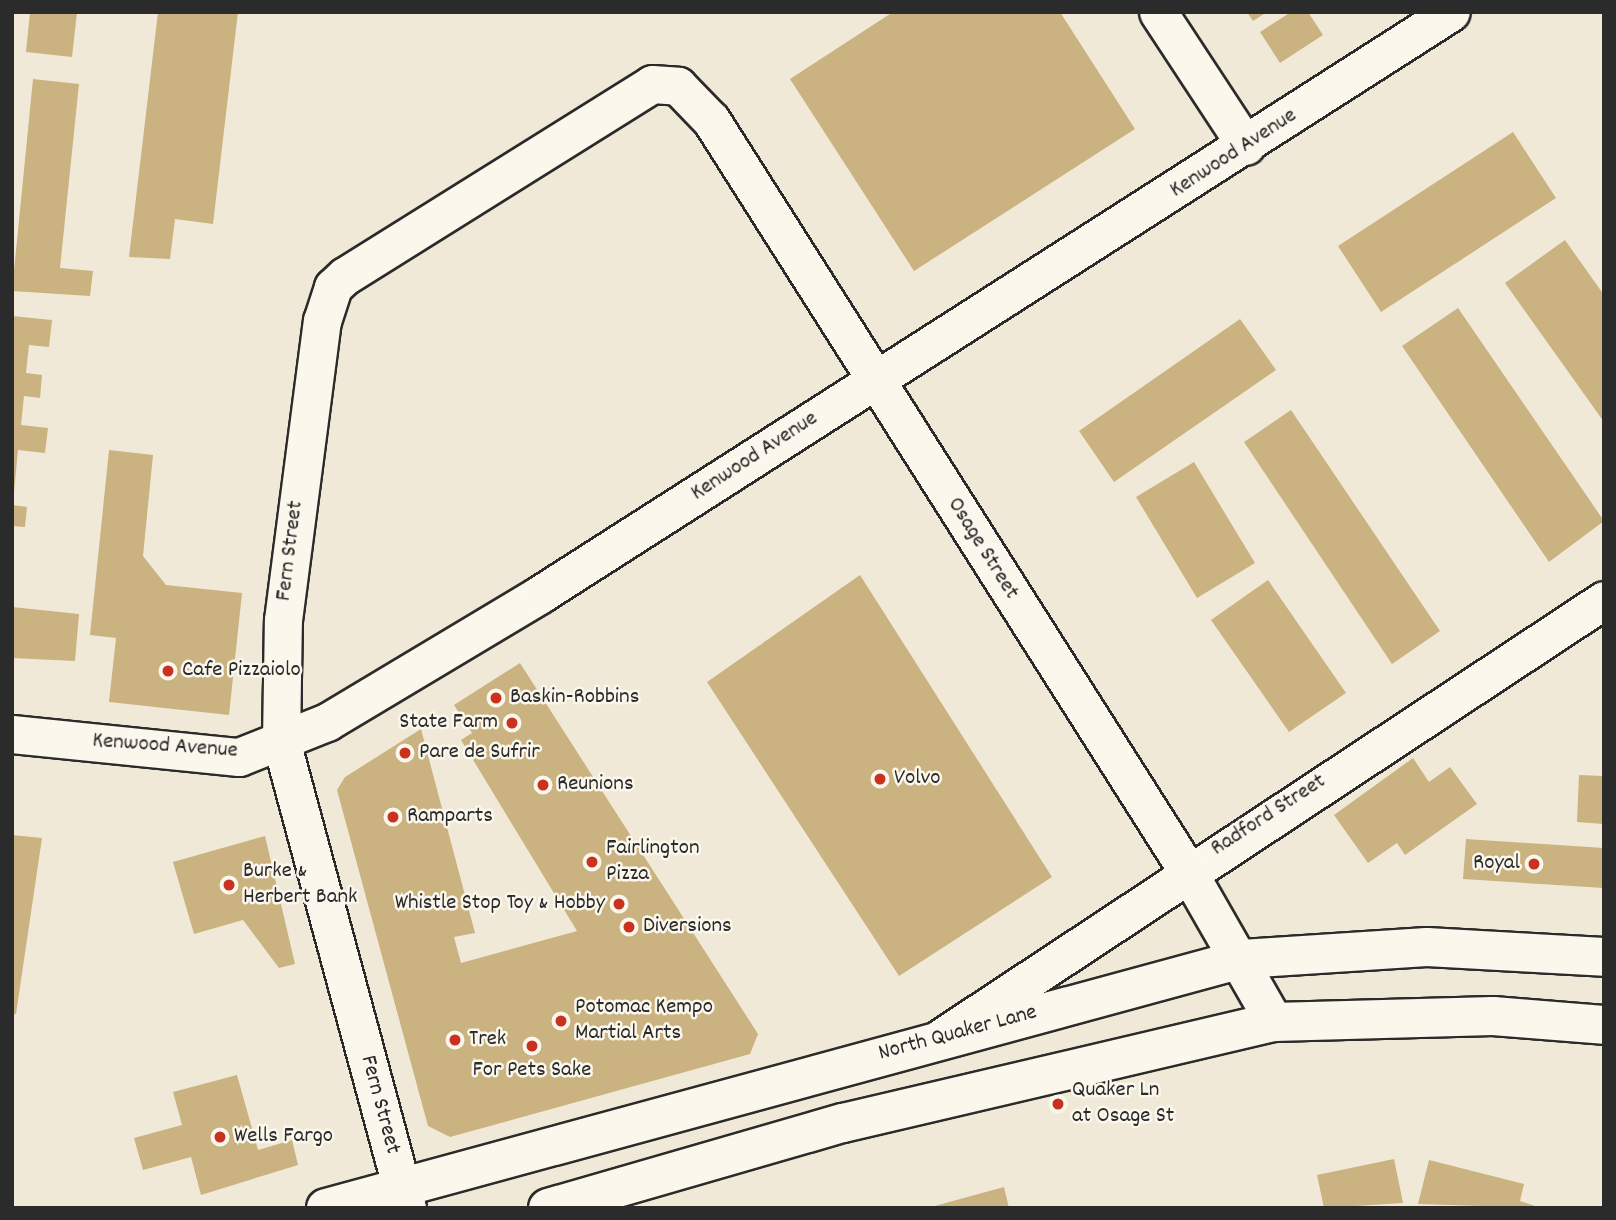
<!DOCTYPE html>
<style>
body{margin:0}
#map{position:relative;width:1616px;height:1220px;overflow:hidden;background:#f1e9d7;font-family:Dekko,sans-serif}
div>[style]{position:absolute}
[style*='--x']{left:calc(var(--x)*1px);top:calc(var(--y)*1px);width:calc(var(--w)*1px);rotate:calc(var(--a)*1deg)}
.building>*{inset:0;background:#cab281}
.roads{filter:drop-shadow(2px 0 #2b2b2b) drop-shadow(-2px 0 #2b2b2b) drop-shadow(0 2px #2b2b2b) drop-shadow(0 -2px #2b2b2b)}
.minor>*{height:37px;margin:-18.5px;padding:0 18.5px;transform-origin:18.5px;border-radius:18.5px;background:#fbf7ec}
.secondary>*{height:38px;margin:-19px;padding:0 19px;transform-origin:19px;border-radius:19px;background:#fbf7ec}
.dots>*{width:19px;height:19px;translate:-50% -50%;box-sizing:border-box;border:4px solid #fbf7ec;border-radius:50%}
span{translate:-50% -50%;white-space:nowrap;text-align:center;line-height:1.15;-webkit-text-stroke:5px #fbf7ec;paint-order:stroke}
.street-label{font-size:23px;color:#2b2b2b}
.poi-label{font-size:23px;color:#2b2b2b}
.left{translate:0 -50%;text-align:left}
.right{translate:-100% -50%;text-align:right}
.frame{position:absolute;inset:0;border:14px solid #2b2b2b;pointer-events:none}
</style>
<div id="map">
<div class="building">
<div style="clip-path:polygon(30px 12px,77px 12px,72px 57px,26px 52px)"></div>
<div style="clip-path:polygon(158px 12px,238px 12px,213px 224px,175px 219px,170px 259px,129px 257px)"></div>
<div style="clip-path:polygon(893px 12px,1060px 12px,1135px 129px,914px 271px,790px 79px)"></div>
<div style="clip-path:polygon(1247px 12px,1267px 12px,1253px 21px)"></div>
<div style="clip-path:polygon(1291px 12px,1308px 12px,1323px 35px,1280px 63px,1260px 32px)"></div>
<div style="clip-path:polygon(33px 79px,79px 84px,60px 268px,93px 271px,90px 296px,12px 291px)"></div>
<div style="clip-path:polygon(1513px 132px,1556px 198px,1381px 312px,1338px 246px)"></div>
<div style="clip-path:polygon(1565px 240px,1604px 295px,1604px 422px,1505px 283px)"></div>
<div style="clip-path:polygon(1458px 308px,1604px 521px,1549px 562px,1402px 346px)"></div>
<div style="clip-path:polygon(12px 316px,52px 320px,49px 347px,29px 345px,26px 373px,42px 375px,40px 398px,24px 396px,21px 425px,48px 428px,45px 453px,18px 450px,14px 492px)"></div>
<div style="clip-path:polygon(1240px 319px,1276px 370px,1114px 482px,1079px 431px)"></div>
<div style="clip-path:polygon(1291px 410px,1440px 631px,1392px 664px,1244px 442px)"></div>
<div style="clip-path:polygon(109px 450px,153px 455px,143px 556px,166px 585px,242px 593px,229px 715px,109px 702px,116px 638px,90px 635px)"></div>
<div style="clip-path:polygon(1194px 462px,1255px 563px,1197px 598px,1136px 497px)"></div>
<div style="clip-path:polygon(12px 505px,27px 507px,25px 527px,12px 526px)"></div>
<div style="clip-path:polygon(860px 575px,1052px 877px,899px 976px,707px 682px)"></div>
<div style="clip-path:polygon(1268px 580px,1346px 693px,1289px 732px,1211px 620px)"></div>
<div style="clip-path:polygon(12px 607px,79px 614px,75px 661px,12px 658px)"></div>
<div style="clip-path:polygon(520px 663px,758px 1034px,750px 1054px,450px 1137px,428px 1126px,337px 790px,345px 777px,421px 729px,475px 933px,454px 937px,461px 963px,577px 931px,461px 740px,472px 733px,454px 705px)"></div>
<div style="clip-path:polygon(1413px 758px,1429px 782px,1450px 767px,1477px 804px,1405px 855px,1397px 843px,1368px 863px,1334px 815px)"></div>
<div style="clip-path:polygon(1579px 775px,1604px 776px,1604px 824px,1577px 822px)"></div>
<div style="clip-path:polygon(12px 835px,42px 838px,16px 1014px,12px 1014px)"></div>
<div style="clip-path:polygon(265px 836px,295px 964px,279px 968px,243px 920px,194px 934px,173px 862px)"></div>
<div style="clip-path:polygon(1466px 839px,1604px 848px,1604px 888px,1463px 879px)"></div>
<div style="clip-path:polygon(237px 1075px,258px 1150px,292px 1140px,298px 1165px,201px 1195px,191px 1157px,143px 1170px,134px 1138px,182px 1125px,173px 1092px)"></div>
<div style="clip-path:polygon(1394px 1159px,1403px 1203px,1324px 1208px,1317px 1175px)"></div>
<div style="clip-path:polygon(1429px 1160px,1524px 1184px,1520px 1201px,1541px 1208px,1418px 1204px)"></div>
<div style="clip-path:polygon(1004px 1187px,1009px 1208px,931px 1208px,931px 1207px)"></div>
</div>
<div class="roads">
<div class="minor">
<div style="--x:1158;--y:12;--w:160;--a:56.7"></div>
<div style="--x:12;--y:734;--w:228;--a:5.8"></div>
<div style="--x:239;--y:757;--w:95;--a:-21.7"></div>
<div style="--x:327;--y:722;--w:247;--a:-30.9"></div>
<div style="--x:539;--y:595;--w:1082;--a:-32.59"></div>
<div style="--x:942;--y:1037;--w:793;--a:-33.43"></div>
<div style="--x:407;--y:1208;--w:483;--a:-105.1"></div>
<div style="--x:281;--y:742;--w:122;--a:-89.1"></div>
<div style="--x:283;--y:620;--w:302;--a:-82.6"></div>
<div style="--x:322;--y:321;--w:36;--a:-72"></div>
<div style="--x:333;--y:287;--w:16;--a:-43"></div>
<div style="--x:345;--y:276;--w:362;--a:-32"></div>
<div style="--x:652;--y:84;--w:26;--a:4"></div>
<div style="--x:678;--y:86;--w:47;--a:45.9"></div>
<div style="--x:711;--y:120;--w:888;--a:57.6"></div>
<div style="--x:1187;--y:870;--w:175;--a:60.2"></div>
</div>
<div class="secondary">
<div style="--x:326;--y:1208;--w:949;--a:-15.21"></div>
<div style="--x:1242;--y:959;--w:185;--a:-3.7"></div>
<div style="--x:1427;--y:947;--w:177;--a:3.2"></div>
<div style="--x:548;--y:1208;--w:307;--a:-16.1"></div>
<div style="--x:843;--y:1123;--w:443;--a:-13.2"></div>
<div style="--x:1274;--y:1022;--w:219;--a:-1.6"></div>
<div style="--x:1493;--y:1016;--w:111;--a:4.6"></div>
</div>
</div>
<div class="dots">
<div style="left:168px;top:671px;background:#c8321e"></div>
<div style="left:496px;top:698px;background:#c8321e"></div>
<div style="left:512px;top:723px;background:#c8321e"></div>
<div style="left:405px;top:753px;background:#c8321e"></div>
<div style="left:880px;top:779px;background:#c8321e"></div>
<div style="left:543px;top:785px;background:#c8321e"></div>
<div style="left:393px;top:817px;background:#c8321e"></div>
<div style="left:592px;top:862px;background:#c8321e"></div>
<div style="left:1534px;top:864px;background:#c8321e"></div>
<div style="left:229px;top:885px;background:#c8321e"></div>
<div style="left:619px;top:904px;background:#c8321e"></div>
<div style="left:629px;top:927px;background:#c8321e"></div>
<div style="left:561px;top:1021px;background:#c8321e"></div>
<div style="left:455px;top:1040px;background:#c8321e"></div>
<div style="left:532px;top:1046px;background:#c8321e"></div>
<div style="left:1058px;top:1104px;background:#c8321e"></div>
<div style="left:220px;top:1137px;background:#c8321e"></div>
</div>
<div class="street-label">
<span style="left:1234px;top:154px;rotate:-33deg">Kenwood Avenue</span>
<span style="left:755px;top:457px;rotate:-33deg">Kenwood Avenue</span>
<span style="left:982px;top:549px;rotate:58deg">Osage Street</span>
<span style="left:291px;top:551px;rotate:-83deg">Fern Street</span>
<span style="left:165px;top:747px;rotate:4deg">Kenwood Avenue</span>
<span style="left:1269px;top:816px;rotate:-33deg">Radford Street</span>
<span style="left:958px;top:1034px;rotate:-15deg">North Quaker Lane</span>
<span style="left:379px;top:1105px;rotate:75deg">Fern Street</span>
</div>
<div class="poi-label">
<span class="left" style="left:182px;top:671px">Cafe Pizzaiolo</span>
<span class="left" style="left:510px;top:698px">Baskin-Robbins</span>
<span class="right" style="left:498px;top:723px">State Farm</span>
<span class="left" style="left:419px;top:753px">Pare de Sufrir</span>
<span class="left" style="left:894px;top:779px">Volvo</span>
<span class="left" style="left:557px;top:785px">Reunions</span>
<span class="left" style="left:407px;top:817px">Ramparts</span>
<span class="left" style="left:606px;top:862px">Fairlington<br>Pizza</span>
<span class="right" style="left:1520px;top:864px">Royal</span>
<span class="left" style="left:243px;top:885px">Burke &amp;<br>Herbert Bank</span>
<span class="right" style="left:605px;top:904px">Whistle Stop Toy &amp; Hobby</span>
<span class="left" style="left:643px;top:927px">Diversions</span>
<span class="left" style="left:575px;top:1021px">Potomac Kempo<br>Martial Arts</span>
<span class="left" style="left:469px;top:1040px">Trek</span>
<span style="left:532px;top:1071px">For Pets Sake</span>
<span class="left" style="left:1072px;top:1104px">Quaker Ln<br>at Osage St</span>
<span class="left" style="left:234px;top:1137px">Wells Fargo</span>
</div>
<div class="frame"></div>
</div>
